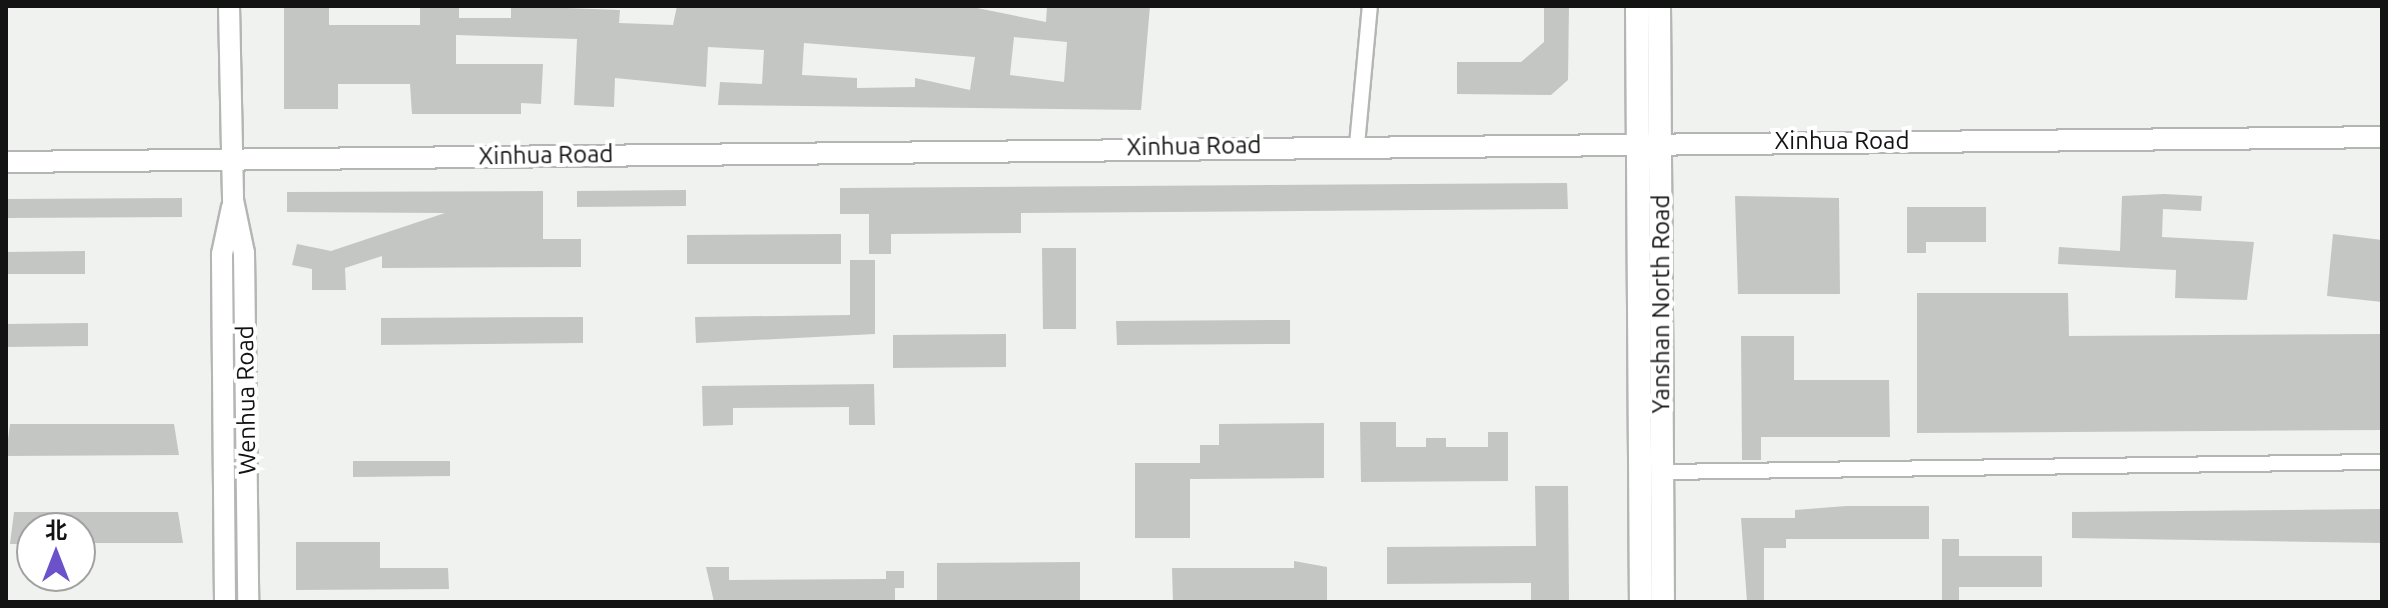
<!DOCTYPE html>
<meta charset="utf-8">
<style>
body{margin:0}
#map{position:relative;width:2388px;height:608px;overflow:hidden;background:#f0f2ef;font-family:Ubuntu,"Noto Sans SC",sans-serif}
div>[style]{position:absolute}
[style*='--x']{left:calc(var(--x)*1px);top:calc(var(--y)*1px);width:calc(var(--w)*1px);rotate:calc(var(--a)*1deg)}
.building>*{inset:0;background:#c4c6c3}
.roads{filter:drop-shadow(2px 0 #b4b6b4) drop-shadow(-2px 0 #b4b6b4) drop-shadow(0 2px #b4b6b4) drop-shadow(0 -2px #b4b6b4)}
.minor>*{height:14px;margin:-7px;padding:0 7px;transform-origin:7px;border-radius:7px;background:#fff}
.secondary>*{height:20px;margin:-10px;padding:0 10px;transform-origin:10px;border-radius:10px;background:#fff}
.primary>*{height:22px;margin:-11px;padding:0 11px;transform-origin:11px;border-radius:11px;background:#fff}
span{translate:-50% -50%;white-space:nowrap;text-align:center;line-height:1.15;-webkit-text-stroke:8px #fefffe;paint-order:stroke}
.street-label{font-size:24px;color:#121312}
.frame{position:absolute;inset:0;border:8px solid #121312;pointer-events:none}
.north{position:absolute;left:16px;top:512px;width:80px;height:80px;box-sizing:border-box;background:#fefffe;border:2px solid #a0a1a0;border-radius:50%;rotate:0deg;font-size:22px;font-weight:700;line-height:32px;text-align:center;color:#121312}
.north::after{content:'';display:block;margin:auto;width:28px;height:36px;background:#6b52cb;clip-path:polygon(50% 0,100% 100%,50% 72%,0 100%)}
</style>
<div id="map">
<div class="building">
<div style="clip-path:polygon(evenodd,284px 6px,329px 6px,329px 25px,420px 25px,420px 6px,459px 6px,459px 18px,511px 18px,511px 6px,620px 10px,619px 23px,673px 25px,677px 6px,967px 6px,1046px 22px,1047px 6px,1150px 6px,1141px 110px,718px 105px,720px 82px,762px 84px,764px 50px,708px 47px,706px 87px,615px 78px,614px 107px,574px 105px,577px 39px,456px 35px,456px 64px,543px 64px,541px 104px,521px 103px,521px 114px,412px 114px,410px 84px,338px 84px,338px 109px,284px 109px,284px 6px,1014px 37px,1067px 42px,1064px 82px,1010px 75px,1014px 37px,284px 6px,804px 43px,975px 57px,970px 90px,915px 78px,915px 87px,857px 88px,857px 78px,802px 75px,804px 43px)"></div>
<div style="clip-path:polygon(1544px 6px,1569px 6px,1568px 80px,1551px 95px,1457px 94px,1457px 62px,1521px 62px,1544px 42px)"></div>
<div style="clip-path:polygon(1567px 183px,1568px 209px,1021px 213px,1021px 233px,891px 234px,891px 254px,869px 254px,869px 214px,840px 214px,840px 188px)"></div>
<div style="clip-path:polygon(686px 190px,686px 206px,577px 207px,577px 191px)"></div>
<div style="clip-path:polygon(543px 191px,543px 239px,581px 239px,581px 267px,382px 268px,382px 256px,345px 268px,346px 290px,312px 290px,312px 269px,292px 265px,297px 244px,331px 251px,445px 213px,287px 212px,287px 192px)"></div>
<div style="clip-path:polygon(2164px 194px,2202px 196px,2201px 211px,2163px 209px,2162px 237px,2254px 242px,2247px 300px,2175px 298px,2176px 270px,2058px 264px,2059px 247px,2120px 251px,2122px 196px)"></div>
<div style="clip-path:polygon(1735px 196px,1839px 198px,1840px 294px,1738px 294px)"></div>
<div style="clip-path:polygon(182px 198px,182px 217px,6px 218px,6px 199px)"></div>
<div style="clip-path:polygon(1907px 207px,1986px 207px,1986px 242px,1926px 242px,1926px 253px,1907px 253px)"></div>
<div style="clip-path:polygon(841px 234px,841px 264px,687px 264px,687px 235px)"></div>
<div style="clip-path:polygon(2333px 234px,2382px 240px,2382px 302px,2327px 296px)"></div>
<div style="clip-path:polygon(1042px 248px,1076px 248px,1076px 329px,1043px 329px)"></div>
<div style="clip-path:polygon(85px 251px,85px 274px,6px 274px,6px 252px)"></div>
<div style="clip-path:polygon(850px 260px,875px 260px,875px 334px,696px 343px,695px 317px,850px 315px)"></div>
<div style="clip-path:polygon(1917px 293px,2068px 293px,2069px 336px,2382px 334px,2382px 430px,1917px 433px)"></div>
<div style="clip-path:polygon(583px 317px,583px 343px,381px 345px,381px 318px)"></div>
<div style="clip-path:polygon(1290px 320px,1290px 344px,1117px 345px,1116px 321px)"></div>
<div style="clip-path:polygon(88px 323px,88px 346px,6px 347px,6px 324px)"></div>
<div style="clip-path:polygon(1006px 334px,1006px 367px,893px 368px,893px 335px)"></div>
<div style="clip-path:polygon(1741px 336px,1794px 336px,1794px 380px,1889px 380px,1890px 437px,1761px 437px,1761px 460px,1742px 460px)"></div>
<div style="clip-path:polygon(874px 384px,875px 425px,849px 425px,849px 407px,733px 408px,733px 425px,703px 426px,702px 386px)"></div>
<div style="clip-path:polygon(1360px 422px,1396px 422px,1396px 447px,1426px 447px,1426px 438px,1446px 438px,1446px 447px,1488px 447px,1488px 432px,1508px 432px,1508px 481px,1361px 482px)"></div>
<div style="clip-path:polygon(1324px 423px,1324px 478px,1190px 479px,1190px 538px,1135px 538px,1135px 463px,1200px 463px,1200px 445px,1219px 445px,1219px 424px)"></div>
<div style="clip-path:polygon(10px 424px,174px 424px,179px 455px,6px 456px)"></div>
<div style="clip-path:polygon(353px 461px,450px 461px,450px 476px,353px 477px)"></div>
<div style="clip-path:polygon(1535px 486px,1568px 486px,1569px 602px,1531px 602px,1531px 583px,1387px 584px,1387px 547px,1536px 546px)"></div>
<div style="clip-path:polygon(1846px 506px,1929px 506px,1929px 539px,1786px 539px,1786px 548px,1764px 548px,1764px 602px,1747px 602px,1741px 518px,1795px 518px,1795px 510px)"></div>
<div style="clip-path:polygon(2382px 509px,2382px 543px,2072px 538px,2072px 512px)"></div>
<div style="clip-path:polygon(14px 512px,178px 512px,183px 543px,80px 543px,80px 528px,32px 528px,32px 544px,10px 544px)"></div>
<div style="clip-path:polygon(1942px 539px,1959px 539px,1959px 556px,2042px 556px,2042px 587px,1959px 587px,1959px 602px,1942px 602px)"></div>
<div style="clip-path:polygon(296px 542px,380px 542px,380px 568px,448px 568px,449px 589px,296px 590px)"></div>
<div style="clip-path:polygon(1294px 561px,1327px 567px,1327px 602px,1173px 602px,1172px 568px,1294px 568px)"></div>
<div style="clip-path:polygon(1080px 562px,1080px 601px,937px 602px,937px 563px)"></div>
<div style="clip-path:polygon(706px 567px,729px 567px,729px 580px,886px 579px,886px 571px,904px 571px,904px 588px,895px 588px,895px 602px,714px 602px)"></div>
</div>
<div class="roads">
<div class="minor">
<div style="--x:1357;--y:145;--w:140;--a:-84.7"></div>
<div style="--x:1662;--y:472;--w:720;--a:-0.8"></div>
</div>
<div class="secondary">
<div style="--x:229;--y:6;--w:194;--a:88.8"></div>
<div style="--x:233;--y:200;--w:54;--a:78.3"></div>
<div style="--x:244;--y:253;--w:349;--a:89.3"></div>
<div style="--x:6;--y:162;--w:2376;--a:-0.6"></div>
<div style="--x:225;--y:602;--w:348;--a:-90.5"></div>
<div style="--x:222;--y:254;--w:48;--a:-78"></div>
</div>
<div class="primary">
<div style="--x:1637;--y:6;--w:596;--a:89.62"></div>
<div style="--x:1659;--y:6;--w:596;--a:89.62"></div>
</div>
</div>
<div class="street-label">
<span style="left:1842px;top:141px">Xinhua Road</span>
<span style="left:1194px;top:146px;rotate:-1deg">Xinhua Road</span>
<span style="left:546px;top:155px;rotate:-1deg">Xinhua Road</span>
<span style="left:1661px;top:304px;rotate:-90deg">Yanshan North Road</span>
<span style="left:246px;top:400px;rotate:-91deg">Wenhua Road</span>
</div>
<div class="frame"></div>
<div class="north">北</div>
</div>
